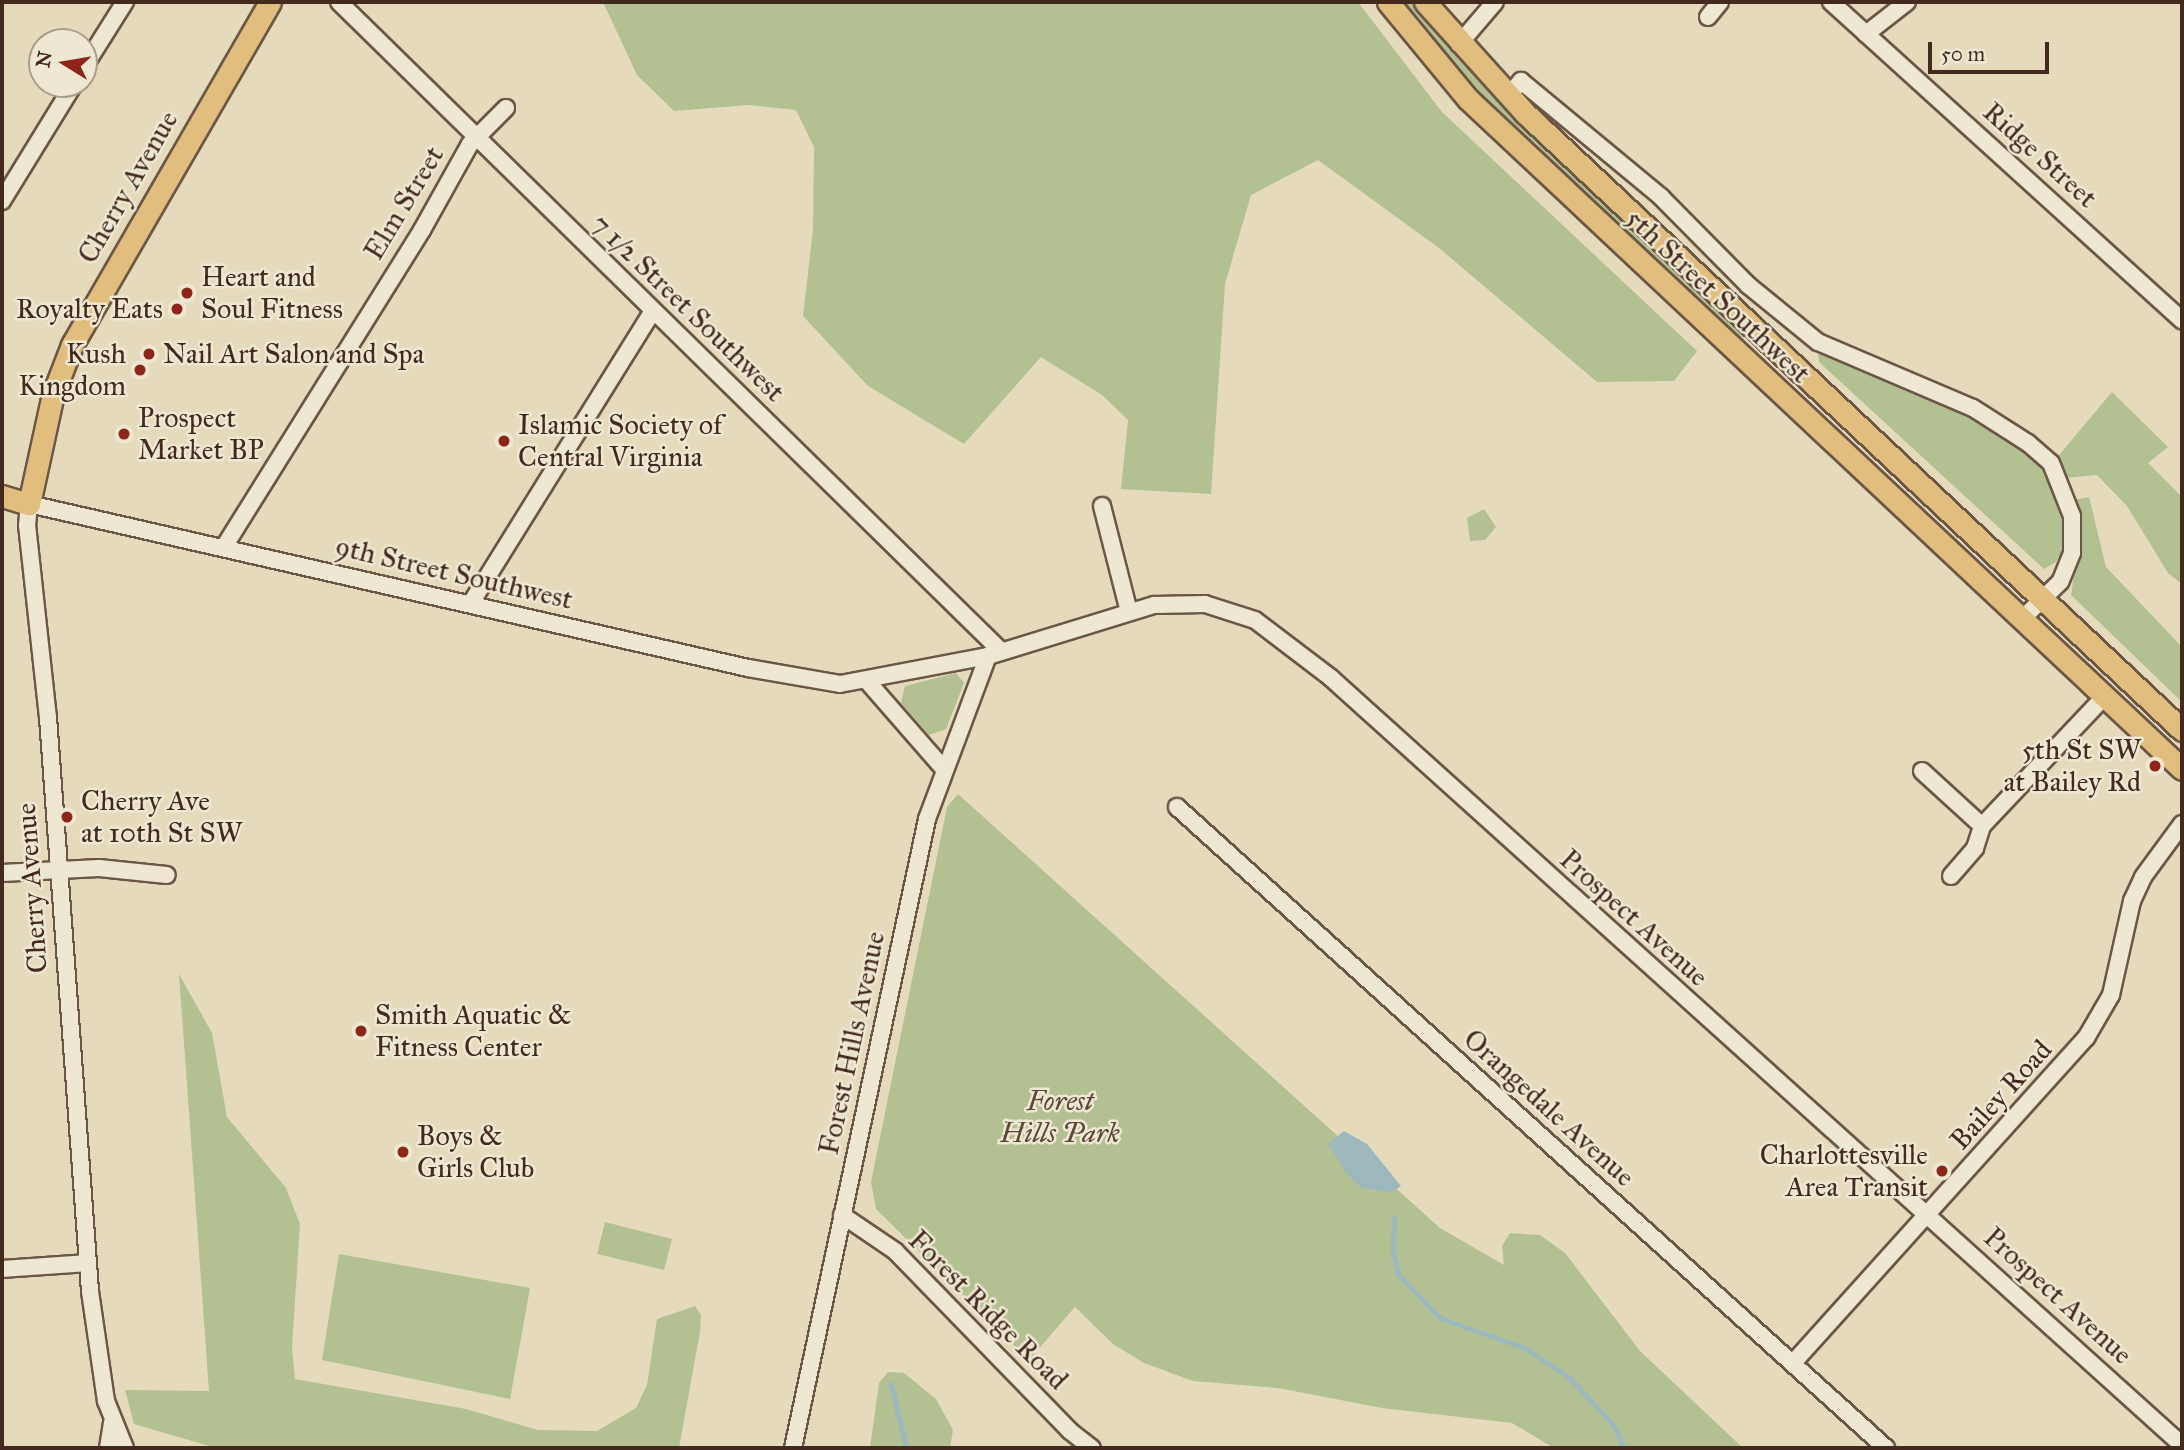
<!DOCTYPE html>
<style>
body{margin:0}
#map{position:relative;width:2184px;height:1450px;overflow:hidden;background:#e5dbbc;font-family:"IM FELL Great Primer",serif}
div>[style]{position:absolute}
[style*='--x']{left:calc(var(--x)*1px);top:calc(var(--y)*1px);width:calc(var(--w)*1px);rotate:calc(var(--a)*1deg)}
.green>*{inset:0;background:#b3c092}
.water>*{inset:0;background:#9cb8bd}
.stream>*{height:5px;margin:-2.5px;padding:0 2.5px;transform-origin:2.5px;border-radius:2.5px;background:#9cb8bd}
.roads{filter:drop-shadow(2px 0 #6c5646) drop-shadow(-2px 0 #6c5646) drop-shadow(0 2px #6c5646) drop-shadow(0 -2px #6c5646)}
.minor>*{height:16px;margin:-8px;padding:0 8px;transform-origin:8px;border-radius:8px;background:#eee8d3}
.major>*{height:21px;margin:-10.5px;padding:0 10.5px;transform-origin:10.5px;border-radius:10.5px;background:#e2be7e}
.dots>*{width:19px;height:19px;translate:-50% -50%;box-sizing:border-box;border:4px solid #eee8d3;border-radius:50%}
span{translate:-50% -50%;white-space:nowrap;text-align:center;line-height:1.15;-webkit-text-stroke:5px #eee8d3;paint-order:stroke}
.street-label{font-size:28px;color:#44291f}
.poi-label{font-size:28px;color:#44291f}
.left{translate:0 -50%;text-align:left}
.right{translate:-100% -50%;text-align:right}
.park-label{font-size:28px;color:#5a4736;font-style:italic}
.frame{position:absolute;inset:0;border:4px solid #44291f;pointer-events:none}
.north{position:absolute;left:28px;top:28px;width:70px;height:70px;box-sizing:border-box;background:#eee8d3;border:2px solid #aa9c8b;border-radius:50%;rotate:281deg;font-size:19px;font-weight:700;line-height:28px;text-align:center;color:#44291f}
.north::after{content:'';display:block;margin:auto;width:24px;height:32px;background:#8f2418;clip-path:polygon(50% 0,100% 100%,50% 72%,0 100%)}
.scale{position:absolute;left:1928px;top:42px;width:121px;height:32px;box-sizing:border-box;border:4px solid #44291f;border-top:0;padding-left:9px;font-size:21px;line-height:24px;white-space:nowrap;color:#44291f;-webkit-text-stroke:5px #eee8d3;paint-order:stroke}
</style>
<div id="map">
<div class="green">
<div style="clip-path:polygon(603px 2px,1358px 2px,1442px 112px,1697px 351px,1674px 381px,1597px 382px,1439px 248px,1318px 160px,1251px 195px,1225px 284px,1211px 494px,1121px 489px,1128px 420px,1102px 395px,1041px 357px,964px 444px,868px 386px,803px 316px,813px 230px,814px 147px,796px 110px,748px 105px,674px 111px,637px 75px)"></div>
<div style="clip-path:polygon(1399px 2px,1415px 2px,1492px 92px,1738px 323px,1745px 348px,1476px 95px)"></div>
<div style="clip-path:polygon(1818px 350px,1932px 395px,2027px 447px,2043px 461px,2063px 503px,2067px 541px,2056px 562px,2044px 569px,1819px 362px)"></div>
<div style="clip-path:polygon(2112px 392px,2168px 447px,2148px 463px,2182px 497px,2182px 584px,2168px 573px,2127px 506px,2097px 475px,2064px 478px,2054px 461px)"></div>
<div style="clip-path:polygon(2089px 497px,2106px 567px,2182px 647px,2182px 702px,2071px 595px,2080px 536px,2074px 500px)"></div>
<div style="clip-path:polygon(1484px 509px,1496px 527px,1485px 540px,1470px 541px,1467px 518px)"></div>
<div style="clip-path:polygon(956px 673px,964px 683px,946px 729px,929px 735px,901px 703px,905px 686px)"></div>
<div style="clip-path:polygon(958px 794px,1440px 1228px,1504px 1265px,1502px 1246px,1510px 1233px,1540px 1235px,1565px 1253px,1640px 1351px,1743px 1448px,1554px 1448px,1512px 1423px,1382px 1408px,1278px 1388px,1193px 1381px,1144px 1363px,1113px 1344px,1075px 1307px,1029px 1360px,876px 1209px,871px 1182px,947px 807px)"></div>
<div style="clip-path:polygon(179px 974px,212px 1033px,227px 1117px,286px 1188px,300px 1224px,292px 1348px,295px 1379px,466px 1409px,538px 1430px,597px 1431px,636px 1408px,647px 1385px,657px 1319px,695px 1306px,701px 1315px,700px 1332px,679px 1448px,216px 1448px,134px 1424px,125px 1390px,209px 1391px)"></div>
<div style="clip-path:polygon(605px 1222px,672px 1239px,664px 1270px,597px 1254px)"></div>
<div style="clip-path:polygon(339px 1254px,530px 1288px,510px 1399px,322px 1360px)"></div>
<div style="clip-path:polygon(888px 1372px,904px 1373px,936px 1399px,953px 1430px,950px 1448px,870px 1448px,879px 1383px)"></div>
</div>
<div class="water">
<div style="clip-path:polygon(1344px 1131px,1367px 1144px,1401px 1186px,1391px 1192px,1361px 1188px,1348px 1175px,1328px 1144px)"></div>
</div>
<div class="stream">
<div style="--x:1394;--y:1217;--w:35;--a:92"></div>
<div style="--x:1393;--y:1252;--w:23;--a:77"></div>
<div style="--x:1398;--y:1274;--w:61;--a:46.3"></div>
<div style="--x:1440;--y:1318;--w:90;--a:19.4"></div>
<div style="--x:1525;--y:1348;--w:54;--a:33.7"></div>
<div style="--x:1570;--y:1378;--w:65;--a:47.5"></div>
<div style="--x:1614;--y:1426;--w:24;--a:66"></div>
<div style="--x:891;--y:1384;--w:66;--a:76.8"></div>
</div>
<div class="roads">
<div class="minor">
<div style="--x:339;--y:2;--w:927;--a:44.43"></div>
<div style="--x:1831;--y:2;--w:474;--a:42.2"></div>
<div style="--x:1708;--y:17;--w:19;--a:-51"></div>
<div style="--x:1866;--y:34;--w:52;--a:-38"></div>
<div style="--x:1459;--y:44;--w:55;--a:-49.4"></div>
<div style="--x:84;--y:67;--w:77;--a:-57.8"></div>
<div style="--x:1508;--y:96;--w:20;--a:-49"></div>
<div style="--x:1521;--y:81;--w:182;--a:39.6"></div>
<div style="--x:1661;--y:197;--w:124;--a:45.3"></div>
<div style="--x:1748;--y:285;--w:90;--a:39.2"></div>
<div style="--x:1818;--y:342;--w:168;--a:23.1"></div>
<div style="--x:1973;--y:408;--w:65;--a:32.5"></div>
<div style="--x:2028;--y:443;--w:30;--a:41"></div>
<div style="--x:2051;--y:463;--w:57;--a:68.4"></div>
<div style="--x:2072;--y:516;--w:37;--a:90"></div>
<div style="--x:2072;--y:553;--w:31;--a:112"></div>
<div style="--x:2060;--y:582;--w:53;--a:135.8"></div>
<div style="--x:2;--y:201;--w:137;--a:-58.4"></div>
<div style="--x:1102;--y:506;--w:109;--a:75.7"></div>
<div style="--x:224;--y:547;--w:374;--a:-58"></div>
<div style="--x:422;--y:230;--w:98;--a:-60.8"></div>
<div style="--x:470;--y:144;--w:51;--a:-45"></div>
<div style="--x:471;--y:603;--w:344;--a:-58.1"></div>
<div style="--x:868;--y:682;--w:116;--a:48.9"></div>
<div style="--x:1922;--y:771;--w:81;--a:42.5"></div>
<div style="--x:1177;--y:807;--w:956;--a:42.12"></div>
<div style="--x:2;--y:873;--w:97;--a:-3"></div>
<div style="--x:99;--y:868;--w:68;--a:5.9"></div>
<div style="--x:1951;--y:876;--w:37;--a:-49"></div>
<div style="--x:1975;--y:848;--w:23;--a:-72"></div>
<div style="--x:1982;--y:826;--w:180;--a:-46.6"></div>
<div style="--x:842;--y:1215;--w:64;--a:34.2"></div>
<div style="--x:895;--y:1251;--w:251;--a:45.8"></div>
<div style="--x:1070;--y:1431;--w:28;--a:38"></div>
<div style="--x:2;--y:1269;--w:86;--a:-4"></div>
<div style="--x:1793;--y:1363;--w:438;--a:-48"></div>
<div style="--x:2086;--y:1038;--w:50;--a:-59.8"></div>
<div style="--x:2111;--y:995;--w:96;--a:-77.4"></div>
<div style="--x:2132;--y:901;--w:26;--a:-65"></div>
<div style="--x:2143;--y:877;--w:66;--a:-53.7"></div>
<div style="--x:108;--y:1448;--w:26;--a:-81"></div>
<div style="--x:125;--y:1448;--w:51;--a:-112"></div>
<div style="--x:106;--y:1401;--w:111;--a:-98.3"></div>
<div style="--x:90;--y:1291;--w:575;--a:-94.19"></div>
<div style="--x:48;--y:718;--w:193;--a:-96.2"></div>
<div style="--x:27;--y:526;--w:22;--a:-85"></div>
<div style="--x:29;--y:504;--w:737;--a:12.85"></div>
<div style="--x:748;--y:668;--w:93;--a:9.9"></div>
<div style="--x:840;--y:684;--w:151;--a:-10.7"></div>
<div style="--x:988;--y:656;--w:174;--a:-17.1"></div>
<div style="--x:1154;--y:605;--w:51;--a:-1.1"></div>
<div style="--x:1205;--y:604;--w:52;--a:17.7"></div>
<div style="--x:1255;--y:620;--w:96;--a:37.3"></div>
<div style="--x:1331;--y:678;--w:1146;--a:42.03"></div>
<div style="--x:793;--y:1448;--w:643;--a:-77.97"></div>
<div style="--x:927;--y:819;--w:174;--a:-69.5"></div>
</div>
<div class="major">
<div style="--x:1388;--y:2;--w:126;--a:50.5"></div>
<div style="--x:1468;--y:99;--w:979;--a:43.18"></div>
<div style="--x:1425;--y:2;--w:151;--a:48"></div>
<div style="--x:1526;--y:114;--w:900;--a:43.2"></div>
<div style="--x:2;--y:496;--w:28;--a:17"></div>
<div style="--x:29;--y:504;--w:113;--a:-77.7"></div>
<div style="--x:53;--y:394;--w:53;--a:-68.8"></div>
<div style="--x:72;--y:345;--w:396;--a:-60"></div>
</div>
</div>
<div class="dots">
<div style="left:187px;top:293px;background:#8f2418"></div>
<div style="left:177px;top:309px;background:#8f2418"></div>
<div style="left:149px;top:354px;background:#8f2418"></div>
<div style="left:140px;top:370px;background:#8f2418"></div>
<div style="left:124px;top:434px;background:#8f2418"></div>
<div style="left:504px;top:441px;background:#8f2418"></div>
<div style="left:2155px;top:766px;background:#8f2418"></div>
<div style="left:67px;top:817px;background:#8f2418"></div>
<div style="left:361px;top:1031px;background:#8f2418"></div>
<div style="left:403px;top:1152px;background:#8f2418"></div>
<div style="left:1942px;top:1171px;background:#8f2418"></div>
</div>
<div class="street-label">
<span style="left:2040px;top:155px;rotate:42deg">Ridge Street</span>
<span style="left:128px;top:187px;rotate:-60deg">Cherry Avenue</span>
<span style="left:404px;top:203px;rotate:-59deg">Elm Street</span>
<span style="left:1718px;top:296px;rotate:43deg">5th Street Southwest</span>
<span style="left:688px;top:308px;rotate:44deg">7 1/2 Street Southwest</span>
<span style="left:454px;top:573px;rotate:13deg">9th Street Southwest</span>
<span style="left:32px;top:888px;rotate:-94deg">Cherry Avenue</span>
<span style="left:1634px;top:918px;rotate:42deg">Prospect Avenue</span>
<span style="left:852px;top:1043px;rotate:-78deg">Forest Hills Avenue</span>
<span style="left:2001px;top:1095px;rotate:-48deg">Bailey Road</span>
<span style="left:1549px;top:1108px;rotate:42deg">Orangedale Avenue</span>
<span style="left:2058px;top:1296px;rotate:42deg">Prospect Avenue</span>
<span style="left:988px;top:1310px;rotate:45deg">Forest Ridge Road</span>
</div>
<div class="poi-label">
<span class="left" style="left:201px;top:293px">Heart and<br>Soul Fitness</span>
<span class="right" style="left:163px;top:309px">Royalty Eats</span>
<span class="right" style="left:126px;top:370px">Kush<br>Kingdom</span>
<span class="left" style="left:163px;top:354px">Nail Art Salon and Spa</span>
<span class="left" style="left:138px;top:434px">Prospect<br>Market BP</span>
<span class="left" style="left:518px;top:441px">Islamic Society of<br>Central Virginia</span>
<span class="right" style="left:2141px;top:766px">5th St SW<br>at Bailey Rd</span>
<span class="left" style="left:81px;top:817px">Cherry Ave<br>at 10th St SW</span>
<span class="left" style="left:375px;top:1031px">Smith Aquatic &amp;<br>Fitness Center</span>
<span class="left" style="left:417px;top:1152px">Boys &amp;<br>Girls Club</span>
<span class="right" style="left:1928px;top:1171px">Charlottesville<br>Area Transit</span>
</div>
<div class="park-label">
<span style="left:1060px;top:1117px">Forest<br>Hills Park</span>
</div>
<div class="frame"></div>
<div class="north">N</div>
<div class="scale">50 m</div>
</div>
